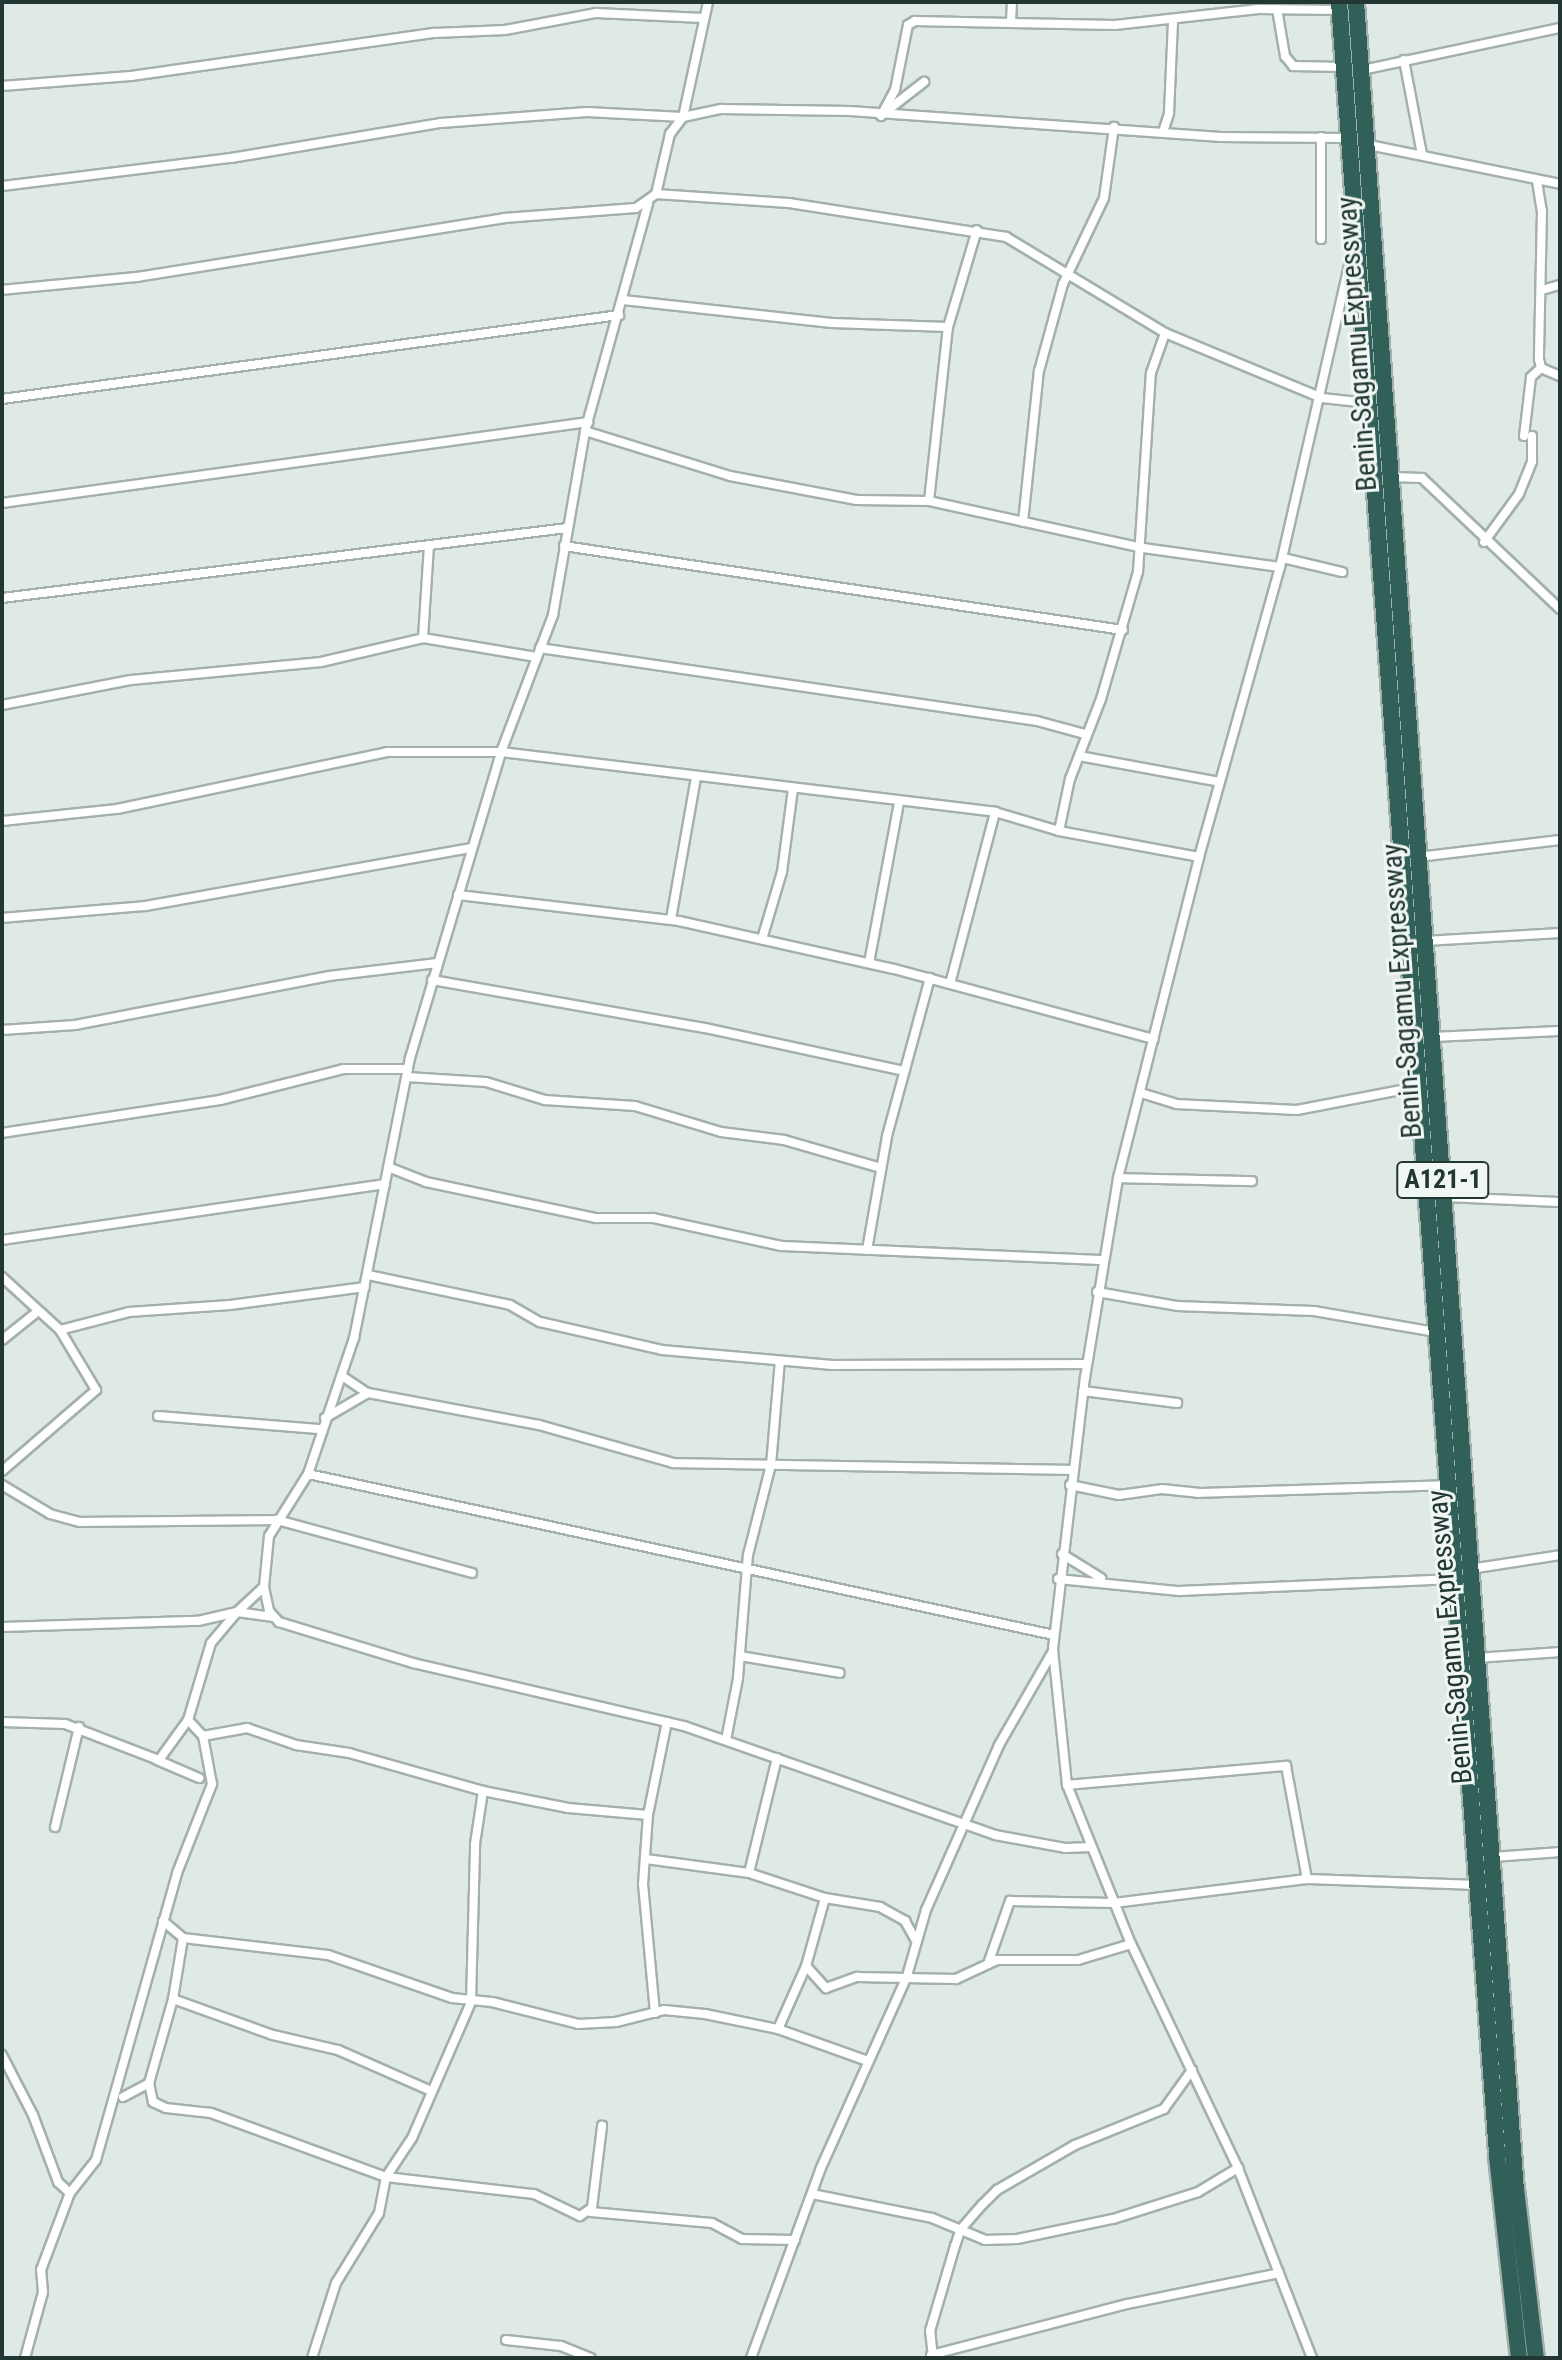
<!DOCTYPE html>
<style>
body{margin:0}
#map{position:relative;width:1562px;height:2360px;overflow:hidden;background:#dfe9e5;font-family:"Roboto Condensed",sans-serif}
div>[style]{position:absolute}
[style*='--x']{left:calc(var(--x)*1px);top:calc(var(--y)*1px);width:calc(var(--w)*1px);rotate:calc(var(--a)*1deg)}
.roads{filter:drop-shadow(2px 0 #a3b0ac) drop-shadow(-2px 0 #a3b0ac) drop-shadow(0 2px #a3b0ac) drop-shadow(0 -2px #a3b0ac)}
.street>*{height:8px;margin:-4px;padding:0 4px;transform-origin:4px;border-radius:4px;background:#fff}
.highway>*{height:16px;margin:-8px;padding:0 8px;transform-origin:8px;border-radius:8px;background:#316059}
span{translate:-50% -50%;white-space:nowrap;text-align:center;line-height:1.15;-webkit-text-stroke:6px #eff6f3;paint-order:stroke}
.shield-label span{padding:2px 6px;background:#eff6f3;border:2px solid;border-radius:6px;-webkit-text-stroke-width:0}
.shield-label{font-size:26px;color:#223733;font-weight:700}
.street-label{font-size:28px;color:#223733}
.frame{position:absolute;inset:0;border:4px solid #223733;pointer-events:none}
</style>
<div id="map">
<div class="roads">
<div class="street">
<div style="--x:1012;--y:2;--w:21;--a:93"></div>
<div style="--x:1011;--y:23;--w:104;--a:1.1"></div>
<div style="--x:1115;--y:25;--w:144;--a:-6.4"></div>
<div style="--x:1258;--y:9;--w:81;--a:0.7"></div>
<div style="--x:1277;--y:9;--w:48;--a:80.3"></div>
<div style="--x:1285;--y:56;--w:13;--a:51"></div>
<div style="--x:1293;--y:66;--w:50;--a:1.1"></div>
<div style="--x:1404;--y:60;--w:96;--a:79.2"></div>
<div style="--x:1362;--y:70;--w:202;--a:-12"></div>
<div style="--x:2;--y:86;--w:129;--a:-4.4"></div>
<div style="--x:131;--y:76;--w:307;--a:-8.1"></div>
<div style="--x:435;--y:33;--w:70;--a:-2.5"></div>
<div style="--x:505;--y:30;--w:93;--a:-10.6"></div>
<div style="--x:596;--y:13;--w:107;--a:2.7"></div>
<div style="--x:884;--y:113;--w:51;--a:-37.8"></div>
<div style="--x:881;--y:116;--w:30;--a:-62"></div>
<div style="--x:895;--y:90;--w:66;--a:-78.7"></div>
<div style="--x:908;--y:25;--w:8;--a:-30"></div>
<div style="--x:915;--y:21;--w:96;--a:1.2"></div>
<div style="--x:1163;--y:132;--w:20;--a:-72"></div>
<div style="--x:1169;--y:113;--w:91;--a:-87.5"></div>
<div style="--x:1369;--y:145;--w:195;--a:11.5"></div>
<div style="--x:1537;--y:181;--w:30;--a:81"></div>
<div style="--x:1542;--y:211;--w:148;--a:91.2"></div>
<div style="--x:1539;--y:359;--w:9;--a:77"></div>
<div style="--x:1541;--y:368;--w:21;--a:23"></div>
<div style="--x:2;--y:186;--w:231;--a:-7"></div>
<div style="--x:231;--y:158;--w:213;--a:-9.5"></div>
<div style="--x:441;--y:123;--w:146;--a:-4.3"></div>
<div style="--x:587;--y:112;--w:96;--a:3"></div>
<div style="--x:683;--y:117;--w:39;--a:-12"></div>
<div style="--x:721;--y:109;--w:129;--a:0.9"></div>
<div style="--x:850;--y:111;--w:372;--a:4"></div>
<div style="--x:1221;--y:137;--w:127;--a:0.5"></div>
<div style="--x:656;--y:194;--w:62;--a:-76.9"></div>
<div style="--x:670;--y:134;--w:21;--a:-53"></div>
<div style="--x:683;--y:117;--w:118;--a:-77.7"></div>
<div style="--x:1321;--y:239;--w:102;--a:-90"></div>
<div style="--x:2;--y:290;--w:136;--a:-5.5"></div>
<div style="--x:137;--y:277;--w:372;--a:-9.1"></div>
<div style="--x:504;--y:218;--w:132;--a:-4.3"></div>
<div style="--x:636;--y:208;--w:24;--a:-35"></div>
<div style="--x:656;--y:194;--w:133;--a:3.9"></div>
<div style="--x:789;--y:203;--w:220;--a:8.9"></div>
<div style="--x:1006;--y:237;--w:186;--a:31.1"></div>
<div style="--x:1165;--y:333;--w:170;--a:22.5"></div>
<div style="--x:1322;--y:398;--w:46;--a:6.2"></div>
<div style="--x:1542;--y:290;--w:19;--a:-16"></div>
<div style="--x:623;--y:300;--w:210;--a:6.3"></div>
<div style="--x:832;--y:323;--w:116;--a:2"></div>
<div style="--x:2;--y:399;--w:623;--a:-7.75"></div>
<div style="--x:585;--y:431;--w:152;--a:17.2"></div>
<div style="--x:730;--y:476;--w:129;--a:10.7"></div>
<div style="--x:857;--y:500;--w:72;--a:0.8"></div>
<div style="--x:929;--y:501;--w:219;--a:12.4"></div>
<div style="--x:1143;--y:548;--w:138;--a:7.9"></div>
<div style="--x:1524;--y:436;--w:59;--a:-83.2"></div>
<div style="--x:1531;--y:377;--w:13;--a:-42"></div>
<div style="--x:1392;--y:477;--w:30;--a:2"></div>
<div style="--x:1422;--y:478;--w:190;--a:43.5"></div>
<div style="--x:929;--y:501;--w:175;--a:-83.8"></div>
<div style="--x:948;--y:327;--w:101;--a:-73.4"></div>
<div style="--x:2;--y:503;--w:592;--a:-7.87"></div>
<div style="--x:1023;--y:522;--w:152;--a:-84"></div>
<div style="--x:1039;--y:371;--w:90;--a:-74.6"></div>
<div style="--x:1063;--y:284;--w:95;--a:-64.5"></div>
<div style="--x:1104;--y:198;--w:72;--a:-82"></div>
<div style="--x:1484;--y:542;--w:59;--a:-53.9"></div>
<div style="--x:1519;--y:494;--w:35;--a:-68"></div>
<div style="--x:1532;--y:461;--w:25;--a:-90"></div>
<div style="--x:564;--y:546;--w:565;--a:8.55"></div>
<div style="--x:1283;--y:558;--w:61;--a:13.3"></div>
<div style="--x:2;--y:598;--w:569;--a:-7.06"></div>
<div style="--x:423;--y:638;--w:92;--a:-86.3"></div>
<div style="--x:540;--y:648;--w:502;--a:8.36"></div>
<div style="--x:1037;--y:721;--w:50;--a:15.2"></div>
<div style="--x:2;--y:705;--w:131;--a:-11"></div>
<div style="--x:131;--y:680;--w:191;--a:-5.4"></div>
<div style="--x:321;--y:662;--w:105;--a:-13.2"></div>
<div style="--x:423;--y:638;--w:115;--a:9.5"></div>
<div style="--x:1079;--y:756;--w:143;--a:10.4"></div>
<div style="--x:2;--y:821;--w:116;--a:-6"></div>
<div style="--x:117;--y:809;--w:276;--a:-11.9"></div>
<div style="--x:387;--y:752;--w:114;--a:0"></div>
<div style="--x:501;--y:752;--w:147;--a:-69.2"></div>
<div style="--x:553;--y:615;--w:187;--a:-80.1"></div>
<div style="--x:585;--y:431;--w:236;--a:-74.5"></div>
<div style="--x:1059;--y:831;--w:53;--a:-78.1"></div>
<div style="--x:1070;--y:779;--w:86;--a:-68.8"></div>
<div style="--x:1101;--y:699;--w:132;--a:-73.8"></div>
<div style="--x:1138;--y:572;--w:199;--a:-86.3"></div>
<div style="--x:1151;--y:373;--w:42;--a:-70.7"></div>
<div style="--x:1418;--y:857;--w:143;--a:-6.8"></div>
<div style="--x:458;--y:895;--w:223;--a:6.7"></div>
<div style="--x:679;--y:921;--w:220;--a:12.6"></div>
<div style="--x:894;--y:969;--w:269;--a:15.1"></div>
<div style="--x:2;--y:918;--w:144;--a:-4.8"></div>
<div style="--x:145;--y:906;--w:332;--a:-10.1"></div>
<div style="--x:671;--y:919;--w:144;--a:-80"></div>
<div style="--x:762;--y:939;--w:70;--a:-73.4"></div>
<div style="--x:782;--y:872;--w:84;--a:-82.5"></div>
<div style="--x:1425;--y:941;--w:135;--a:-3.4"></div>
<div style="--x:869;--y:963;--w:164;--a:-79.4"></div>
<div style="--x:432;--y:980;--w:277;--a:10"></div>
<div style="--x:705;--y:1028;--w:204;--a:12.2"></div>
<div style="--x:950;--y:984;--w:178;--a:-75.3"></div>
<div style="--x:2;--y:1030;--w:73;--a:-3.9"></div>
<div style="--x:75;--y:1025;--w:259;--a:-10.9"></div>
<div style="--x:329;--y:976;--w:109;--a:-6.9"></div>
<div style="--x:1432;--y:1037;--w:128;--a:-2.7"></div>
<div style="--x:407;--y:1077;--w:79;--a:3.6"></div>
<div style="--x:486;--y:1082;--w:62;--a:17"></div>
<div style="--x:545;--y:1100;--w:90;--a:3.8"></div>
<div style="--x:635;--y:1106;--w:90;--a:16.8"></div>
<div style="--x:721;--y:1132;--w:64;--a:7.2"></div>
<div style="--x:784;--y:1140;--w:101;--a:16.1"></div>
<div style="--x:1141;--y:1093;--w:37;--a:17"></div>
<div style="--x:1176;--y:1104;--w:121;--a:2.8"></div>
<div style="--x:1297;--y:1110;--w:121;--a:-10.9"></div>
<div style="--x:2;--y:1133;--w:220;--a:-8.6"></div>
<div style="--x:220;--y:1100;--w:127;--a:-14.1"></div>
<div style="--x:343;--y:1069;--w:65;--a:0"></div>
<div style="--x:388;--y:1167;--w:41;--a:21.5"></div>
<div style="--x:426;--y:1182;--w:174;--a:12"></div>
<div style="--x:596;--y:1218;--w:57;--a:0"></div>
<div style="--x:653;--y:1218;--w:131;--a:12.3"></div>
<div style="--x:781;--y:1246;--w:321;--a:2.5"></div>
<div style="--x:1118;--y:1178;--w:134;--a:1.3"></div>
<div style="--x:1444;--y:1197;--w:116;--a:2.5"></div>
<div style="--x:2;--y:1240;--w:387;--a:-8.3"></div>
<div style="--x:867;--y:1250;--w:116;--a:-80"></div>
<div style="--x:887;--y:1136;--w:164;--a:-74.8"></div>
<div style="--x:368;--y:1275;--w:145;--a:11.9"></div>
<div style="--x:510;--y:1305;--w:34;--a:30"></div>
<div style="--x:540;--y:1322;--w:125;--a:12.9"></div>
<div style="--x:662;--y:1350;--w:171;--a:5"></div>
<div style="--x:832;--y:1365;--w:255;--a:-0.2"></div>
<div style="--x:2;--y:1277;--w:79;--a:42.4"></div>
<div style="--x:60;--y:1330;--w:70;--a:59"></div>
<div style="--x:96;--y:1390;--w:124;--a:139.2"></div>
<div style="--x:1097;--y:1292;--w:81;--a:9.9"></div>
<div style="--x:1177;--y:1306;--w:137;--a:2.1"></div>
<div style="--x:1314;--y:1311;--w:124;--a:9.8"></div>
<div style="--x:60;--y:1330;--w:71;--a:-14.6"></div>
<div style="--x:129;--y:1312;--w:101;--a:-4"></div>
<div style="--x:230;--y:1305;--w:136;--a:-7.6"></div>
<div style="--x:2;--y:1340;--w:43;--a:-38.5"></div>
<div style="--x:342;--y:1376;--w:30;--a:34"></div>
<div style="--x:1083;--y:1391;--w:95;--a:7.3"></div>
<div style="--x:158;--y:1416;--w:164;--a:4.6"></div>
<div style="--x:325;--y:1418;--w:50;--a:-30.2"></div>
<div style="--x:368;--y:1393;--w:174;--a:10.6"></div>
<div style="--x:539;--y:1425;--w:139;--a:15.8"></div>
<div style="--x:673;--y:1463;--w:399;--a:1"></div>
<div style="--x:308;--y:1474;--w:73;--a:122.2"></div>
<div style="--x:269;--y:1536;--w:51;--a:95.6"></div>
<div style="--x:264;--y:1587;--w:25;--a:78"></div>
<div style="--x:269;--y:1611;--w:15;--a:48"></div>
<div style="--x:279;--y:1622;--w:140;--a:17"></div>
<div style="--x:413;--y:1663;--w:278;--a:13.1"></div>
<div style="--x:684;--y:1726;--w:330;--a:19.3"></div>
<div style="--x:995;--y:1835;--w:71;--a:10.5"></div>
<div style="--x:1065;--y:1848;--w:26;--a:-2"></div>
<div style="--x:2;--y:1485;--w:56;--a:31.1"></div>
<div style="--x:50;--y:1514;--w:31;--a:15"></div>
<div style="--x:80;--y:1522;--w:197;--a:-0.6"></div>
<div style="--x:277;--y:1520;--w:202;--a:15.2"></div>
<div style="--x:1070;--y:1485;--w:50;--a:11.5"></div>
<div style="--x:1119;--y:1495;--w:43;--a:-7.9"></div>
<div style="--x:1162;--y:1489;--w:36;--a:6"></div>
<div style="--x:1198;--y:1493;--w:250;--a:-1.8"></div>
<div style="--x:1062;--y:1554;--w:46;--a:31.6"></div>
<div style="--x:1470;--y:1569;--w:91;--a:-8.8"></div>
<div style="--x:1058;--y:1579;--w:122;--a:5.7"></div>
<div style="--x:1179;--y:1591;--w:276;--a:-2.5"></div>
<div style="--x:2;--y:1627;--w:196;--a:-1.8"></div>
<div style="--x:198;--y:1621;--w:40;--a:-13"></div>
<div style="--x:237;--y:1612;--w:37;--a:-43"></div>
<div style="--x:1054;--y:1635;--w:763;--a:-167.82"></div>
<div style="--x:308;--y:1474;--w:144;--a:-71.3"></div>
<div style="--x:354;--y:1338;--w:286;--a:-78.7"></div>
<div style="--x:410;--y:1058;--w:319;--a:-73.4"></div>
<div style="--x:501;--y:752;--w:498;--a:6.9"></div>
<div style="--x:995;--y:812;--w:67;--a:16.5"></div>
<div style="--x:1059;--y:831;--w:142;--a:10.5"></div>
<div style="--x:740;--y:1656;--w:101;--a:9.6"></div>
<div style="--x:1477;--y:1658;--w:83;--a:-4.1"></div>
<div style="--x:2;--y:1722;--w:63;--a:1.8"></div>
<div style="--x:65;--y:1724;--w:101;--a:21"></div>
<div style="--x:159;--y:1760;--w:49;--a:-54.1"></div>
<div style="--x:203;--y:1736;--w:45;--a:-10.3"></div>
<div style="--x:247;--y:1728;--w:52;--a:19.1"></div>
<div style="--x:296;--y:1745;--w:54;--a:8.6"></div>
<div style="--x:349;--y:1753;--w:139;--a:15.8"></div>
<div style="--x:483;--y:1791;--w:87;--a:11.3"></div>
<div style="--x:568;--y:1808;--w:80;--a:5"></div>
<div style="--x:726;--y:1740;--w:63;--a:-79"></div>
<div style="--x:738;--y:1678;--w:123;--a:-85.4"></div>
<div style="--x:748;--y:1555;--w:93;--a:-75.7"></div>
<div style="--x:771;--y:1465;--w:104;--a:-85.1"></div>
<div style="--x:777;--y:1758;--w:118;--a:103.7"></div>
<div style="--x:749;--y:1873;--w:80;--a:18.2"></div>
<div style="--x:825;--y:1898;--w:56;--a:9.3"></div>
<div style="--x:880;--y:1907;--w:29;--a:29"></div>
<div style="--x:905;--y:1921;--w:21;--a:61"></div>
<div style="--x:157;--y:1760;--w:46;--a:23.2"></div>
<div style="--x:1067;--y:1785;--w:220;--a:-5"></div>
<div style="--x:1286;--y:1766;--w:115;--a:79.5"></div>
<div style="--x:55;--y:1827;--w:103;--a:-76.5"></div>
<div style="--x:1494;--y:1857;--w:66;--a:-4.3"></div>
<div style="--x:646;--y:1859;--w:104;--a:7.7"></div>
<div style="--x:825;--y:1898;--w:71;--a:105.6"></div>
<div style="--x:806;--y:1966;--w:30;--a:48"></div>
<div style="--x:826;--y:1988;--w:33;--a:-20"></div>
<div style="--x:857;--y:1977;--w:99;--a:1.2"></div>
<div style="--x:956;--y:1979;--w:45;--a:-24.9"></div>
<div style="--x:997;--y:1960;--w:81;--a:0"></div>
<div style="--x:1078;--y:1960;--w:55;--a:-16.8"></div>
<div style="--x:163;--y:1921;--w:26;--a:40"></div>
<div style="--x:183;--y:1938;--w:146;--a:6.7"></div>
<div style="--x:328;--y:1955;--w:131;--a:19.1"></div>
<div style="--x:452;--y:1998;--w:40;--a:5.7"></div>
<div style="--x:492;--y:2002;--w:89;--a:14.3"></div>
<div style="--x:578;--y:2024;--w:38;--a:-3"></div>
<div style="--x:616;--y:2022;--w:49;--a:-14"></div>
<div style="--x:664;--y:2010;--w:41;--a:5.6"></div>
<div style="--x:705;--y:2014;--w:75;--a:11.6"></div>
<div style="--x:778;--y:2029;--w:92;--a:19.6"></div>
<div style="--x:183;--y:1938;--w:62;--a:99.3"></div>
<div style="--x:173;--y:1999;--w:87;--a:105.9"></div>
<div style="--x:149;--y:2083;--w:19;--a:78"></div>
<div style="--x:153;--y:2102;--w:14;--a:25"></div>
<div style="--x:166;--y:2108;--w:45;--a:6.3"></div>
<div style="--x:211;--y:2113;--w:186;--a:20.1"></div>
<div style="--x:386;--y:2177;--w:149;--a:6.6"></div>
<div style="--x:534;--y:2194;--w:51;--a:25.6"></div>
<div style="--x:580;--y:2216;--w:14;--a:-34"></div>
<div style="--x:592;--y:2208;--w:83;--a:-83"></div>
<div style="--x:988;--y:1964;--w:67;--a:-70.8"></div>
<div style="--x:1010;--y:1901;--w:104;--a:1.1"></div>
<div style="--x:1114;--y:1903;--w:194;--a:-7.1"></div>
<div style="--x:1307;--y:1879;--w:171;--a:2"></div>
<div style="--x:173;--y:1999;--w:106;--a:19.8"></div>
<div style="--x:273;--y:2035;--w:67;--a:13"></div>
<div style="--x:338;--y:2050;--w:99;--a:23.7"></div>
<div style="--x:655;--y:2013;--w:130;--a:-95.3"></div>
<div style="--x:643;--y:1884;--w:69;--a:-85.9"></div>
<div style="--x:648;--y:1815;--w:95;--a:-78.5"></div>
<div style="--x:778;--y:2029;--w:69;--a:-66"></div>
<div style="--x:2;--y:2055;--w:68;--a:62.7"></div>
<div style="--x:33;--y:2115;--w:72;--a:69.5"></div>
<div style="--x:58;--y:2182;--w:16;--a:43"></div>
<div style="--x:70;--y:2193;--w:42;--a:-51.8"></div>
<div style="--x:96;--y:2160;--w:298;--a:-74.2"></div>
<div style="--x:177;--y:1873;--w:96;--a:-68.5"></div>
<div style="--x:212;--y:1784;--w:49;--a:-100.6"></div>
<div style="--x:203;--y:1736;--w:22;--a:-133"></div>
<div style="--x:188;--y:1720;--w:80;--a:-73.4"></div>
<div style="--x:211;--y:1643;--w:40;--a:-50"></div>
<div style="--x:237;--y:1612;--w:35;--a:8"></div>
<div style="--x:123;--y:2097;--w:30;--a:-28"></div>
<div style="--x:812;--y:2194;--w:122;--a:11.3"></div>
<div style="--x:932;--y:2218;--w:57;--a:22.5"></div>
<div style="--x:985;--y:2240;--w:32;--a:-2"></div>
<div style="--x:1017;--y:2239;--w:98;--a:-11.8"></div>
<div style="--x:1113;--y:2219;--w:89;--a:-17.6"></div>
<div style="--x:1198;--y:2192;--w:47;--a:-31"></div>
<div style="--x:591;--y:2212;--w:121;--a:5.2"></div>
<div style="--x:712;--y:2223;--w:34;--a:28"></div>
<div style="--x:742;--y:2239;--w:53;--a:1.1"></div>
<div style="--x:506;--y:2340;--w:55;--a:6.2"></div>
<div style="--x:561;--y:2346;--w:32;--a:22"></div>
<div style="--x:931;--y:2355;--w:203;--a:-14.6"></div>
<div style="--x:1127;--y:2304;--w:155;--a:-11.5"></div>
<div style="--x:25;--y:2358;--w:68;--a:-74.7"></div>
<div style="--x:43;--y:2292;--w:22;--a:-95"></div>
<div style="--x:41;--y:2270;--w:82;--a:-69.4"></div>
<div style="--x:312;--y:2358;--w:79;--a:-72.3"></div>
<div style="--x:336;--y:2283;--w:82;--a:-58.4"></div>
<div style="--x:379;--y:2213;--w:37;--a:-79"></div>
<div style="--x:386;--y:2177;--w:47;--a:-56.3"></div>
<div style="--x:412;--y:2138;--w:148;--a:-66.5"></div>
<div style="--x:471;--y:2002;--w:158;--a:-88.5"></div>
<div style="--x:475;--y:1844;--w:54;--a:-81.4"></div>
<div style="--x:751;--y:2358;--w:200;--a:-69.8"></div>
<div style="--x:820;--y:2170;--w:213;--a:-65.8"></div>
<div style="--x:907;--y:1976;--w:69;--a:-73.9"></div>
<div style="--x:926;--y:1910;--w:180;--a:-66.1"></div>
<div style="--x:999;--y:1745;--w:108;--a:-60.1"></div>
<div style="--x:933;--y:2358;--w:27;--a:-96"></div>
<div style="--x:930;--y:2331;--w:89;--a:-73.6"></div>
<div style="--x:955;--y:2246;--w:18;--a:-71"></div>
<div style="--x:961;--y:2229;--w:33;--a:-49"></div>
<div style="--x:983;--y:2204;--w:20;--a:-45"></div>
<div style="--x:997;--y:2190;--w:90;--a:-30"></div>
<div style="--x:1075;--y:2145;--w:96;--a:-22"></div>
<div style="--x:1164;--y:2109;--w:48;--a:-54.3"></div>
<div style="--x:1312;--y:2358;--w:204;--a:-111.3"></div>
<div style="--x:1238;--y:2168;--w:248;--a:-115.5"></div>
<div style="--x:1131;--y:1944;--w:171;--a:-111.9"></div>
<div style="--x:1067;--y:1785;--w:137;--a:-95.9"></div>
<div style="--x:1053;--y:1649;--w:273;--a:-83.3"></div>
<div style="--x:1085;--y:1378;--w:203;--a:-80.6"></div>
<div style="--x:1118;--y:1178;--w:331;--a:-75.8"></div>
<div style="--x:1199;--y:857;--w:301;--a:-74.4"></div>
<div style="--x:1280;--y:567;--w:322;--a:-77.1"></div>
</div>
<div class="highway">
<div style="--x:1339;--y:2;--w:2160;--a:85.8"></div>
<div style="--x:1497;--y:2156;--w:203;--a:83.8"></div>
<div style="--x:1356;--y:2;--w:2193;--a:85.82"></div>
<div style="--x:1516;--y:2189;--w:170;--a:83.3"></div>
</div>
</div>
<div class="shield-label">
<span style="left:1443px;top:1180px">A121-1</span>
</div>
<div class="street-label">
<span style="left:1357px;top:344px;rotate:-94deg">Benin-Sagamu Expressway</span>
<span style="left:1402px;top:991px;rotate:-94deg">Benin-Sagamu Expressway</span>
<span style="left:1450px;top:1637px;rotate:-95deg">Benin-Sagamu Expressway</span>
</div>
<div class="frame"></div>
</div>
